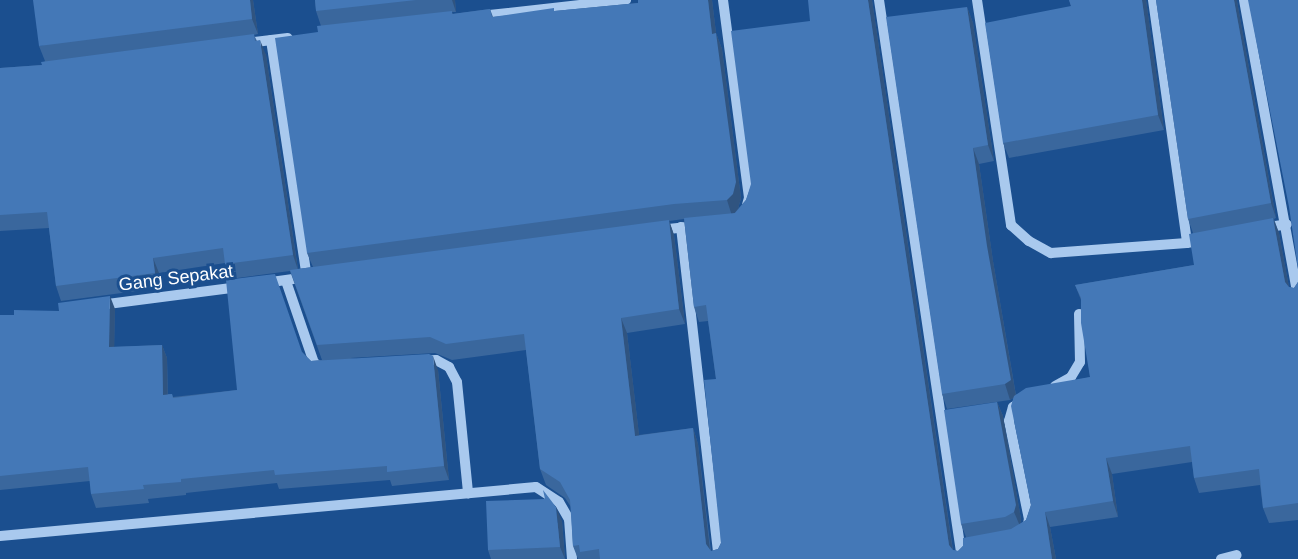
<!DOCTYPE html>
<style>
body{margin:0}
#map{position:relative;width:1298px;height:559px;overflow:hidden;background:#1b4f8f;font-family:Helvetica,sans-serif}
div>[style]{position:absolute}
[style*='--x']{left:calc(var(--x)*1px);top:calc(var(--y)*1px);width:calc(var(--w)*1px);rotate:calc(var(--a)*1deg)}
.minor>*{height:10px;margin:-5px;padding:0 5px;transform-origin:5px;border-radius:5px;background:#a9c9ee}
.wall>*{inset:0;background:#3a679d}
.shaded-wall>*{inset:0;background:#305480}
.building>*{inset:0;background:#4478b7}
span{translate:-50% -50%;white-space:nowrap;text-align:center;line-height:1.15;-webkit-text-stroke:6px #1b4f8f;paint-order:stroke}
.street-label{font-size:18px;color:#fff}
</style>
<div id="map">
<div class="minor">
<div style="--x:723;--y:0;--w:200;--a:82.5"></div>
<div style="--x:749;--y:198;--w:7;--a:106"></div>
<div style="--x:879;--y:0;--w:565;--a:81.55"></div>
<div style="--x:977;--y:0;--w:228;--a:81.4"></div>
<div style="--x:1011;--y:225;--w:24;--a:42"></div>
<div style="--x:1029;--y:241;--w:25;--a:29"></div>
<div style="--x:1051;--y:253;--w:136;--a:-4.2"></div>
<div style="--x:1153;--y:0;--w:245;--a:82"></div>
<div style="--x:1187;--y:243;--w:5;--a:-11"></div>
<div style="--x:1244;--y:0;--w:301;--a:79.7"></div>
<div style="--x:480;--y:16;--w:147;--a:-6.3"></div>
<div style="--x:271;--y:40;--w:241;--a:81.4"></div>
<div style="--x:247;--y:43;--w:41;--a:-7"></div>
<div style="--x:681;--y:227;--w:334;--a:83.5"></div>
<div style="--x:1263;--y:228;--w:24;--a:-9"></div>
<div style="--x:659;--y:230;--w:38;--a:-6"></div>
<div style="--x:286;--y:281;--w:87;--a:71.1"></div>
<div style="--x:314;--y:363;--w:11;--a:27"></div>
<div style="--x:264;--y:283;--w:44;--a:-7.8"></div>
<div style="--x:100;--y:305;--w:140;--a:-7.4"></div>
<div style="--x:423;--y:361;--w:13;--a:-4"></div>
<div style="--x:436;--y:360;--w:15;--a:28"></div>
<div style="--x:449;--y:367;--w:17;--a:62"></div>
<div style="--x:457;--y:382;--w:112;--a:84.3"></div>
<div style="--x:1055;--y:386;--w:18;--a:-29"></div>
<div style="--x:1071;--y:377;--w:17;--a:-59"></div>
<div style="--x:1080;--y:362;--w:48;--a:-91.2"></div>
<div style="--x:1022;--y:401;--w:11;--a:146"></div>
<div style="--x:1013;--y:407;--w:15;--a:106"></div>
<div style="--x:1009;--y:421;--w:100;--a:78.5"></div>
<div style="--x:1029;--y:519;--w:9;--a:103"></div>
<div style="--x:0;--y:536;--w:538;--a:-5.22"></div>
<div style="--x:536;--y:487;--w:27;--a:33"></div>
<div style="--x:559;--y:502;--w:20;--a:60"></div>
<div style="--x:569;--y:519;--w:40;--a:85.7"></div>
<div style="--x:1221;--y:559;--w:16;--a:-14"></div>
</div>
<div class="wall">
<div style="clip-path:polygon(evenodd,253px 0,258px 34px,254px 35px,257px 41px,266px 55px,298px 269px,313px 267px,307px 253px,318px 32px,321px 26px,316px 11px,315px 0,455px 0,456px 12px,452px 12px,453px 14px,490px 9px,493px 17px,638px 3px,638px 0,712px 0,716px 33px,722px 49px,741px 198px,738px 209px,746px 200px,810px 21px,872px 0,953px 550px,958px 551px,963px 546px,966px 537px,961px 524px,997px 402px,1003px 416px,1021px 519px,1020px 524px,1026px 520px,1031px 505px,1013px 398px,1010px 400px,947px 409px,942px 394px,967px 7px,973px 23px,994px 161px,979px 164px,993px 261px,1016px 395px,1090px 377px,1081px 300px,1075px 285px,1194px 265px,1193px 233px,1188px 219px,1156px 0,1237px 0,1237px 1px,1276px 218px,1274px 219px,1279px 233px,1289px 287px,1294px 288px,1298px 282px,1298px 520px,1269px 523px,1263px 508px,1260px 485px,1199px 493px,1194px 478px,1192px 462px,1112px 474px,1118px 517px,1050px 527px,1056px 559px,578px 559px,573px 546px,571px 507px,565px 498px,546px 485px,540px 469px,526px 350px,452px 360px,435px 353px,350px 358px,438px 370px,449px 480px,392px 486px,390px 480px,279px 489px,277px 483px,186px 493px,186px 495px,148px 499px,149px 503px,96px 508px,91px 494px,90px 481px,0 490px,0 315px,14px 315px,59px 311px,115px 309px,114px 347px,162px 345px,167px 358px,168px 394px,172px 394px,173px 397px,237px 390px,302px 352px,311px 361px,322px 360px,290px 271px,230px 279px,225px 263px,159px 273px,160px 288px,61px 301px,56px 286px,49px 228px,0 231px,0 68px,42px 65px,45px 61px,39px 46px,253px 0,684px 219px,694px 307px,699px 322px,708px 321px,716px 379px,721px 543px,718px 549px,711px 551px,698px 444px,693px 428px,639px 435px,627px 333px,685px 324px,674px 235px,669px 221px,684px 219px)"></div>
<div style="clip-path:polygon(1069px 0,1146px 0,1164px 130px,1009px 158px,1003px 143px,1071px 6px)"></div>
<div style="clip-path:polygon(562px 521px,565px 559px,491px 559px,488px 550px)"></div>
</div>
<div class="shaded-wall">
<div style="clip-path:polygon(250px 0,253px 0,258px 34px,252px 19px)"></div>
<div style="clip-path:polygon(452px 0,455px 0,456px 12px)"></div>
<div style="clip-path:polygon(708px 0,712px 0,718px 49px,712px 34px)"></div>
<div style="clip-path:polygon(868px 0,872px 0,954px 559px,949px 545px)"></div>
<div style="clip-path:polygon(1142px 0,1146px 0,1164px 130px,1158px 115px)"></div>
<div style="clip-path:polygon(1234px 0,1237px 0,1237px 1px,1276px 218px,1271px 203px)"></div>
<div style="clip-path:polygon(967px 7px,973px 23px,994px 161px,988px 145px)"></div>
<div style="clip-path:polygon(716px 33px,722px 49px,741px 198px,738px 209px,732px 216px,727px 200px)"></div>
<div style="clip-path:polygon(260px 40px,266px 55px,298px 270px,293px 255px)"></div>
<div style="clip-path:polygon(973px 148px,979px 164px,993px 261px,1016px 396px,1010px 400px,1005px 384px)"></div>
<div style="clip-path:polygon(1273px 218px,1279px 233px,1291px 298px,1285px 282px)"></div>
<div style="clip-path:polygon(669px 220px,674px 235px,685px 324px,679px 309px)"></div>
<div style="clip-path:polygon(153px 258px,159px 273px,160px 288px,155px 273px)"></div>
<div style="clip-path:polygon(110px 296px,115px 309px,114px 361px,109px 347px)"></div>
<div style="clip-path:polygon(621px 318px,627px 333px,641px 451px,635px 436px)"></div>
<div style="clip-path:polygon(162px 345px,167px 358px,168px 408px,163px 395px)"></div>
<div style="clip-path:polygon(433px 356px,438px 370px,449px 480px,444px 466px)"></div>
<div style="clip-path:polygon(997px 402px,1003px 416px,1021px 519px,1020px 526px,1014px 512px)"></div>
<div style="clip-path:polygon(693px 428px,698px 444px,711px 559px,706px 544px)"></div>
<div style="clip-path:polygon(1106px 458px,1112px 474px,1118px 517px,1113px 501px)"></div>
<div style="clip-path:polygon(556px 507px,562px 521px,565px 559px,560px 547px)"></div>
<div style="clip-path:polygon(1045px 512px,1050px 527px,1056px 559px,1052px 559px)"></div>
</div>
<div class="building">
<div style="clip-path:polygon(33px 0,250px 0,252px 19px,39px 46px)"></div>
<div style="clip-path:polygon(315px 0,416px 0,316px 11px)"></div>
<div style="clip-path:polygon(638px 0,708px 0,712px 34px,716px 33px,736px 182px,733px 194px,727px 200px,674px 204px,307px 253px,275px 38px,318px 32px,317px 26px,452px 11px,452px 14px,490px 9px,492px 17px,554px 8px,554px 11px,638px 3px)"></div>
<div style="clip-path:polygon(808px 0,868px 0,949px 545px,953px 550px,958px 551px,963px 546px,963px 538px,1011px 529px,1026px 520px,1031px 505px,1011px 406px,1014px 396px,1026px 388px,1090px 377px,1081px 323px,1081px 298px,1075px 285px,1194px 265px,1189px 234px,1273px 218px,1285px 282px,1289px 287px,1294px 288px,1298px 282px,1298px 503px,1263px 508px,1259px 469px,1194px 478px,1190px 446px,1106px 458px,1113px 501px,1045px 512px,1052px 559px,600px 559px,599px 549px,580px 552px,579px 545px,573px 546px,570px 500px,560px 482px,540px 469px,524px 334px,446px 344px,430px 337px,317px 345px,290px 270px,669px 220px,679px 309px,621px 318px,635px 436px,693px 428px,706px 544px,711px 551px,718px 549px,721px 543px,704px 380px,716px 379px,706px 305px,694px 307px,684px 218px,735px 213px,746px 200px,751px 184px,731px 31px,810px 21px)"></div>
<div style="clip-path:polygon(1069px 0,1142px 0,1158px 115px,1003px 143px,985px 23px,1071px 6px)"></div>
<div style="clip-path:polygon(1156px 0,1234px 0,1271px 203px,1188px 219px)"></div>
<div style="clip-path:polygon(1248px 0,1298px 0,1298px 268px,1289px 207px)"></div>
<div style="clip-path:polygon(967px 7px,988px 145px,973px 148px,987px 246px,1011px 380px,1005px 384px,942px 394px,886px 17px)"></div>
<div style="clip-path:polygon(254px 34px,255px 41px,260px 40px,293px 255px,225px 264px,223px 248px,153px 258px,155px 273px,56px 286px,47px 212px,0 215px,0 68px,42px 65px,41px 62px)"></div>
<div style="clip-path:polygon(275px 274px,302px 352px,311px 361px,429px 354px,433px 356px,444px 466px,387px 472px,387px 466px,275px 475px,274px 470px,181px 479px,181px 482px,143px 485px,144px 489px,91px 494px,88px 467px,0 476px,0 315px,14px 315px,14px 310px,59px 311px,58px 303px,110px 296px,109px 347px,162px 345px,163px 395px,172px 394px,173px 398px,237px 390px,226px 280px)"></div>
<div style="clip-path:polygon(997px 402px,1016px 505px,1014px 512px,1005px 517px,961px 524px,944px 410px)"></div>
<div style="clip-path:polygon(543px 490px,556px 507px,560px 547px,488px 550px,486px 501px,545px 499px)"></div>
</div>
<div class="street-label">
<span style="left:176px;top:278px;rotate:-7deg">Gang Sepakat</span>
</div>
</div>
